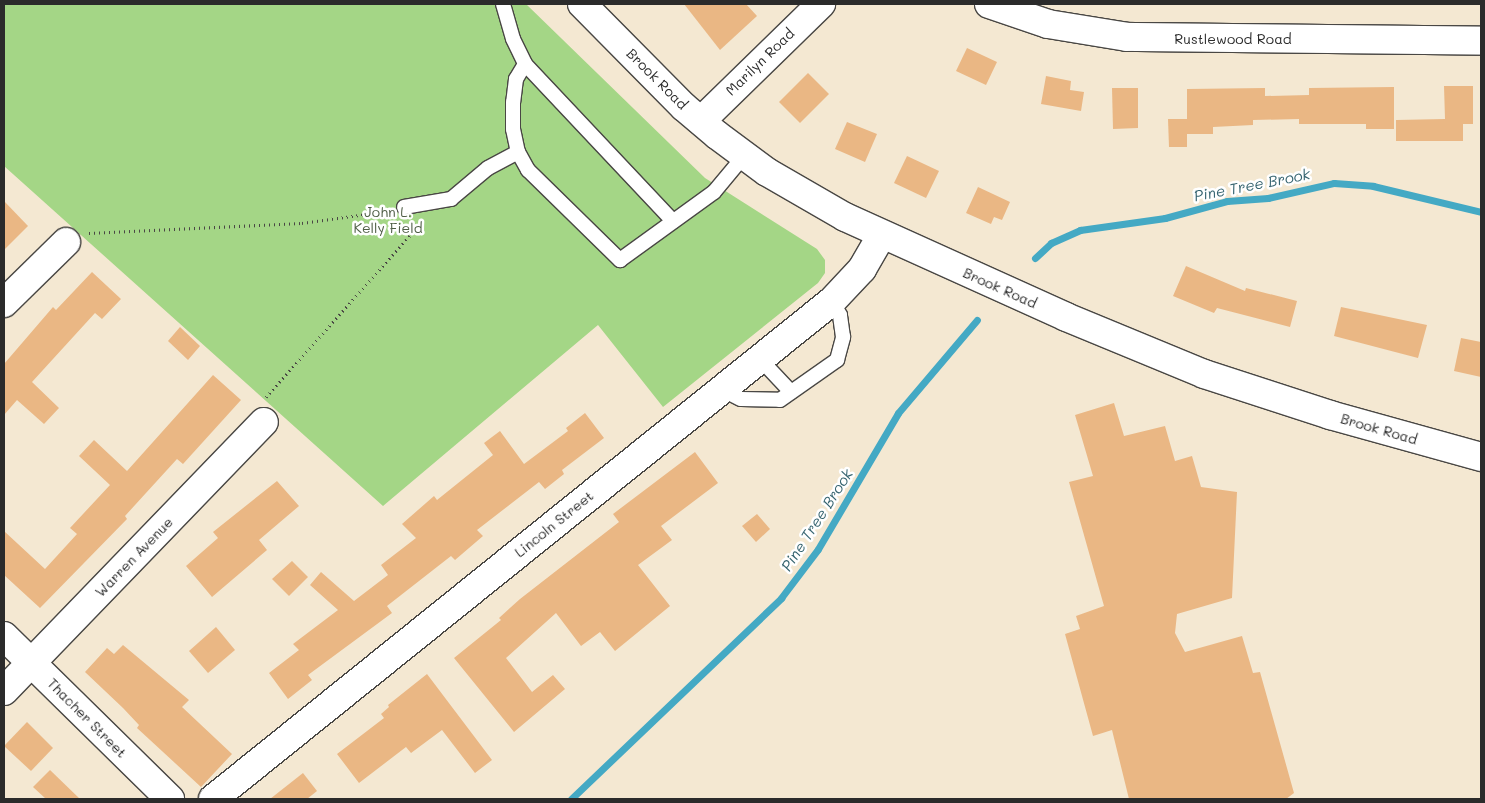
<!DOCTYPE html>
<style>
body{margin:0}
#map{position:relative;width:1485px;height:803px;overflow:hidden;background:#f4e8d2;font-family:Mali,sans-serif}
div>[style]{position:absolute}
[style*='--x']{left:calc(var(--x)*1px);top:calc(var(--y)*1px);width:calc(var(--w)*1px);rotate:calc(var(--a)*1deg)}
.green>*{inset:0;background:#a4d686}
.stream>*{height:7px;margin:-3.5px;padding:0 3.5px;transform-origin:3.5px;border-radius:3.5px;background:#44a9c4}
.building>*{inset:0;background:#eab784}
.path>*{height:3px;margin-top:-1.5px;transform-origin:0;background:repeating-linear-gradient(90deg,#494744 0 1px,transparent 0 5px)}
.roads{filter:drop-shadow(1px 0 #494744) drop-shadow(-1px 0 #494744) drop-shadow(0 1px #494744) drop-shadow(0 -1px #494744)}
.lane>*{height:14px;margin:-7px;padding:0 7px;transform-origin:7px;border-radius:7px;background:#fff}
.street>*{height:28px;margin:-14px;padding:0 14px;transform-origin:14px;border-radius:14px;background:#fff}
.secondary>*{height:28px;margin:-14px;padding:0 14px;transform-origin:14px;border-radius:14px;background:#fff}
.primary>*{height:28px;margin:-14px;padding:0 14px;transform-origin:14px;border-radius:14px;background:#fff}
span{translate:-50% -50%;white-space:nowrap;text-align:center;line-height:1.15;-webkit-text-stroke:5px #fff;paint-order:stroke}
.street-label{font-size:14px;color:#2b2b2b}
.park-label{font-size:14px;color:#4f5e46}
.water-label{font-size:15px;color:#366470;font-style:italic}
.frame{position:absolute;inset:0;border:5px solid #2b2b2b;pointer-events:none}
</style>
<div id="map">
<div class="green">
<div style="clip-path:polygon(4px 4px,526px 4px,705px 178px,817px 249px,825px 260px,825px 273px,818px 283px,663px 407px,598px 325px,383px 506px,4px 166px)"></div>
</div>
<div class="stream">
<div style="--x:1035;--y:258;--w:22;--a:-43"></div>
<div style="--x:1051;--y:243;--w:32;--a:-24"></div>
<div style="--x:1080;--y:230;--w:86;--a:-8"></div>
<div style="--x:1165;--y:218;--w:64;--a:-15.3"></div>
<div style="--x:1227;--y:201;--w:41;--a:-4.2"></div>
<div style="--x:1268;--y:198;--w:68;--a:-12.8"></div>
<div style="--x:1334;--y:183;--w:39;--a:4"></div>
<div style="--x:1373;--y:186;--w:111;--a:13.5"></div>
<div style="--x:571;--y:799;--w:291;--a:-43.7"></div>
<div style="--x:781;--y:598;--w:61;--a:-52.9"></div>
<div style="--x:818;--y:549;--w:158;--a:-59.5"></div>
<div style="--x:898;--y:413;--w:122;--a:-49.7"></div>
</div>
<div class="building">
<div style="clip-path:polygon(684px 4px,746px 4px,757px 16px,720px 50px)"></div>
<div style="clip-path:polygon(967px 48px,997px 62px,986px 85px,956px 71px)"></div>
<div style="clip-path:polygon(808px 73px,829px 94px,800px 123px,779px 102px)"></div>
<div style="clip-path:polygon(1046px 76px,1071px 81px,1070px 90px,1084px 92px,1081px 111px,1041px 104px)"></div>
<div style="clip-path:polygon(1444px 86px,1473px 86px,1473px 124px,1463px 124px,1463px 141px,1396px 141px,1396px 120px,1445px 119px)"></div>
<div style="clip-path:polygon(1394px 87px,1394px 129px,1366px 129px,1366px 124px,1299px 124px,1299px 119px,1253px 120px,1253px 125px,1213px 127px,1213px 134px,1187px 134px,1187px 89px,1265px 88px,1265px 96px,1309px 95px,1309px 88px)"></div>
<div style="clip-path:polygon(1112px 88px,1138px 88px,1138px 128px,1113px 129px)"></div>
<div style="clip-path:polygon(1168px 119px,1187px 119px,1187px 147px,1169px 147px)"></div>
<div style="clip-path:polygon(847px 122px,877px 134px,865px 162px,835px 149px)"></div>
<div style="clip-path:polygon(907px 156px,939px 171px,926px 198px,894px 183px)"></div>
<div style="clip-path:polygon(978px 187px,1010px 202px,1002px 220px,994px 217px,991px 224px,966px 213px)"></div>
<div style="clip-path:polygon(4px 201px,28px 226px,4px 250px)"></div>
<div style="clip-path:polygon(1186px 266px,1245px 291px,1246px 288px,1297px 301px,1290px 327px,1217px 308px,1214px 313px,1173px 296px)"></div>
<div style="clip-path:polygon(92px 272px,121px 299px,102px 319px,95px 313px,32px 382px,59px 408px,44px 424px,17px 400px,4px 415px,4px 364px,53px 307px,56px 310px)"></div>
<div style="clip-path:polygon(1341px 307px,1427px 325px,1418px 358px,1334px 336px)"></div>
<div style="clip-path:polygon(180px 327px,200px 346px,188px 360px,168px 341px)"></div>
<div style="clip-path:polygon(1461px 338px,1481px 342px,1481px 377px,1454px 371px)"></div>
<div style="clip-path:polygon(213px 375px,241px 400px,183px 464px,177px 459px,125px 516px,127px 519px,40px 608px,4px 575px,4px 531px,45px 569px,77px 534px,70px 528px,110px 485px,79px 456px,94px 440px,127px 471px)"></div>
<div style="clip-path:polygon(1114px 403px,1124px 436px,1165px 426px,1175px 461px,1192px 456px,1201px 487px,1237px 492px,1232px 598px,1177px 614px,1175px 633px,1185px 652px,1242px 636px,1253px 673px,1260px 672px,1294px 793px,1286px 799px,1129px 799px,1112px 730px,1093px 736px,1065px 634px,1080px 629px,1076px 616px,1104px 606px,1069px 482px,1093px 476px,1075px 415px)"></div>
<div style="clip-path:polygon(585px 413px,604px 438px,562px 470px,564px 474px,545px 489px,539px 482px,477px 530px,483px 536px,455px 560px,451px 556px,387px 606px,392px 613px,308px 675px,312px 680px,288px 699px,269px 673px,299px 650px,293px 644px,338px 610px,310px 585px,321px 572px,354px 601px,388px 575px,381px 565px,416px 538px,402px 524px,434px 496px,437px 500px,493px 455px,484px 443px,500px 431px,524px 464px,568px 431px,566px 428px)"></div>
<div style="clip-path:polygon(695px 452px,718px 483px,661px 526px,672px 540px,638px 565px,670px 606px,615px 651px,600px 632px,581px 646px,556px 613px,506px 658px,532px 692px,553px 675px,565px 689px,514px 732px,454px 658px,501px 620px,499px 618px,520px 599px,619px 522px,613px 514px)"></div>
<div style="clip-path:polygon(277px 481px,299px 506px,259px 540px,267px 550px,212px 597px,186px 566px,218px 538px,213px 532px)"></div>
<div style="clip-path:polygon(757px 514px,770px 529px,756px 542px,742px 526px)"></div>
<div style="clip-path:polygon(292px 561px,308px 577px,289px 596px,272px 579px)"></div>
<div style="clip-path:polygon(216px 627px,235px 650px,208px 673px,189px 651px)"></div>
<div style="clip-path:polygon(123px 645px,189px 700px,182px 707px,232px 754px,201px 787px,137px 728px,139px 725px,123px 708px,85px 672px,107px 648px,114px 654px)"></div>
<div style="clip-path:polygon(427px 674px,492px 760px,475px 773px,442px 730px,411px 753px,406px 747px,359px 783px,337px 754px,384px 718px,381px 714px,389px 707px,388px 705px)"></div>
<div style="clip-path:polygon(27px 722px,53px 748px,31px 771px,4px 746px)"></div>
<div style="clip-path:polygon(50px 770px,80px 799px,46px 799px,33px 787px)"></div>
<div style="clip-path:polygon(303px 773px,317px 791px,307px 799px,270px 799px)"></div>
</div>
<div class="path">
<div style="--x:89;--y:233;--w:213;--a:-2.7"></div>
<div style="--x:302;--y:223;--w:87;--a:-7.9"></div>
<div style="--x:266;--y:397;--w:233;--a:-48.3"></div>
</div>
<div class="roads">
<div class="lane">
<div style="--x:503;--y:4;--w:36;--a:74"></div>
<div style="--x:513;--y:39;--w:28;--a:64"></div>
<div style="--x:525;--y:64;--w:216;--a:46.7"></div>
<div style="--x:525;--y:64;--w:17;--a:121"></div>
<div style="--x:516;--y:79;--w:23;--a:97"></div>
<div style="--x:513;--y:102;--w:27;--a:90"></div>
<div style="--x:513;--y:129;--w:24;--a:78"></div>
<div style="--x:518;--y:152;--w:21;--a:61"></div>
<div style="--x:528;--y:170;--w:129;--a:44.4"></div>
<div style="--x:620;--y:260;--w:116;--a:-35.9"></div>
<div style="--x:714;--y:192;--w:47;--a:-50.2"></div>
<div style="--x:404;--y:207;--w:48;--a:-9.7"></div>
<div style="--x:451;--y:199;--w:48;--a:-40"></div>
<div style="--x:488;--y:168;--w:34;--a:-28"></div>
<div style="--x:760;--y:359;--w:45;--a:46.8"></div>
<div style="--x:721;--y:389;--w:22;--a:27"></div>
<div style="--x:741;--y:399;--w:39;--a:1"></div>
<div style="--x:780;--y:400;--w:70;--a:-35.1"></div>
<div style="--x:837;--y:360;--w:24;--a:-75"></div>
<div style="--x:843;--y:337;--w:22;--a:-98"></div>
<div style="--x:840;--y:315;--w:16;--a:-120"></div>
</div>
<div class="street">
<div style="--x:989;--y:4;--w:62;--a:18.7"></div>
<div style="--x:1048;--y:24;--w:80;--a:9.3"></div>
<div style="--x:1127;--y:37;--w:354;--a:0.6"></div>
<div style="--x:701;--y:121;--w:168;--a:-44.3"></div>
<div style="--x:4;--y:303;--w:87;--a:-44.5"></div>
<div style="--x:4;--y:691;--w:374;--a:-46"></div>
<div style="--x:213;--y:799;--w:794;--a:-38.82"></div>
<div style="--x:832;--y:301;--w:44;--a:-46.8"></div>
<div style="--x:862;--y:269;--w:39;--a:-60"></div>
</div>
<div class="secondary">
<div style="--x:4;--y:636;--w:233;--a:44.5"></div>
</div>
<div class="primary">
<div style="--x:582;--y:4;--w:145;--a:45.3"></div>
<div style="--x:684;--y:107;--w:43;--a:40.3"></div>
<div style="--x:717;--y:135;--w:62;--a:36.5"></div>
<div style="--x:767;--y:172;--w:90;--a:30"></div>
<div style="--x:845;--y:217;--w:243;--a:24.3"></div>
<div style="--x:1066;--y:317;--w:149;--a:22.4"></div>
<div style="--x:1204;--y:374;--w:133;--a:18"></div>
<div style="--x:1330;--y:415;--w:157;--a:15.5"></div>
</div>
</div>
<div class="street-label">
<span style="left:1233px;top:39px">Rustlewood Road</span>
<span style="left:760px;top:62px;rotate:-44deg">Marilyn Road</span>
<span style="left:657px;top:79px;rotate:45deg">Brook Road</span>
<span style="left:1000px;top:288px;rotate:24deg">Brook Road</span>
<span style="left:1379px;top:429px;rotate:16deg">Brook Road</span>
<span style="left:554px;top:524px;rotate:-39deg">Lincoln Street</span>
<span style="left:134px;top:557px;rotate:-46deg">Warren Avenue</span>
<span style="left:87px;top:718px;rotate:45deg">Thacher Street</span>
</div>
<div class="park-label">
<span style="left:388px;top:220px">John L.<br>Kelly Field</span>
</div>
<div class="water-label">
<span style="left:1252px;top:185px;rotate:-11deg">Pine Tree Brook</span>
<span style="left:817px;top:520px;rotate:-57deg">Pine Tree Brook</span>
</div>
<div class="frame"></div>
</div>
